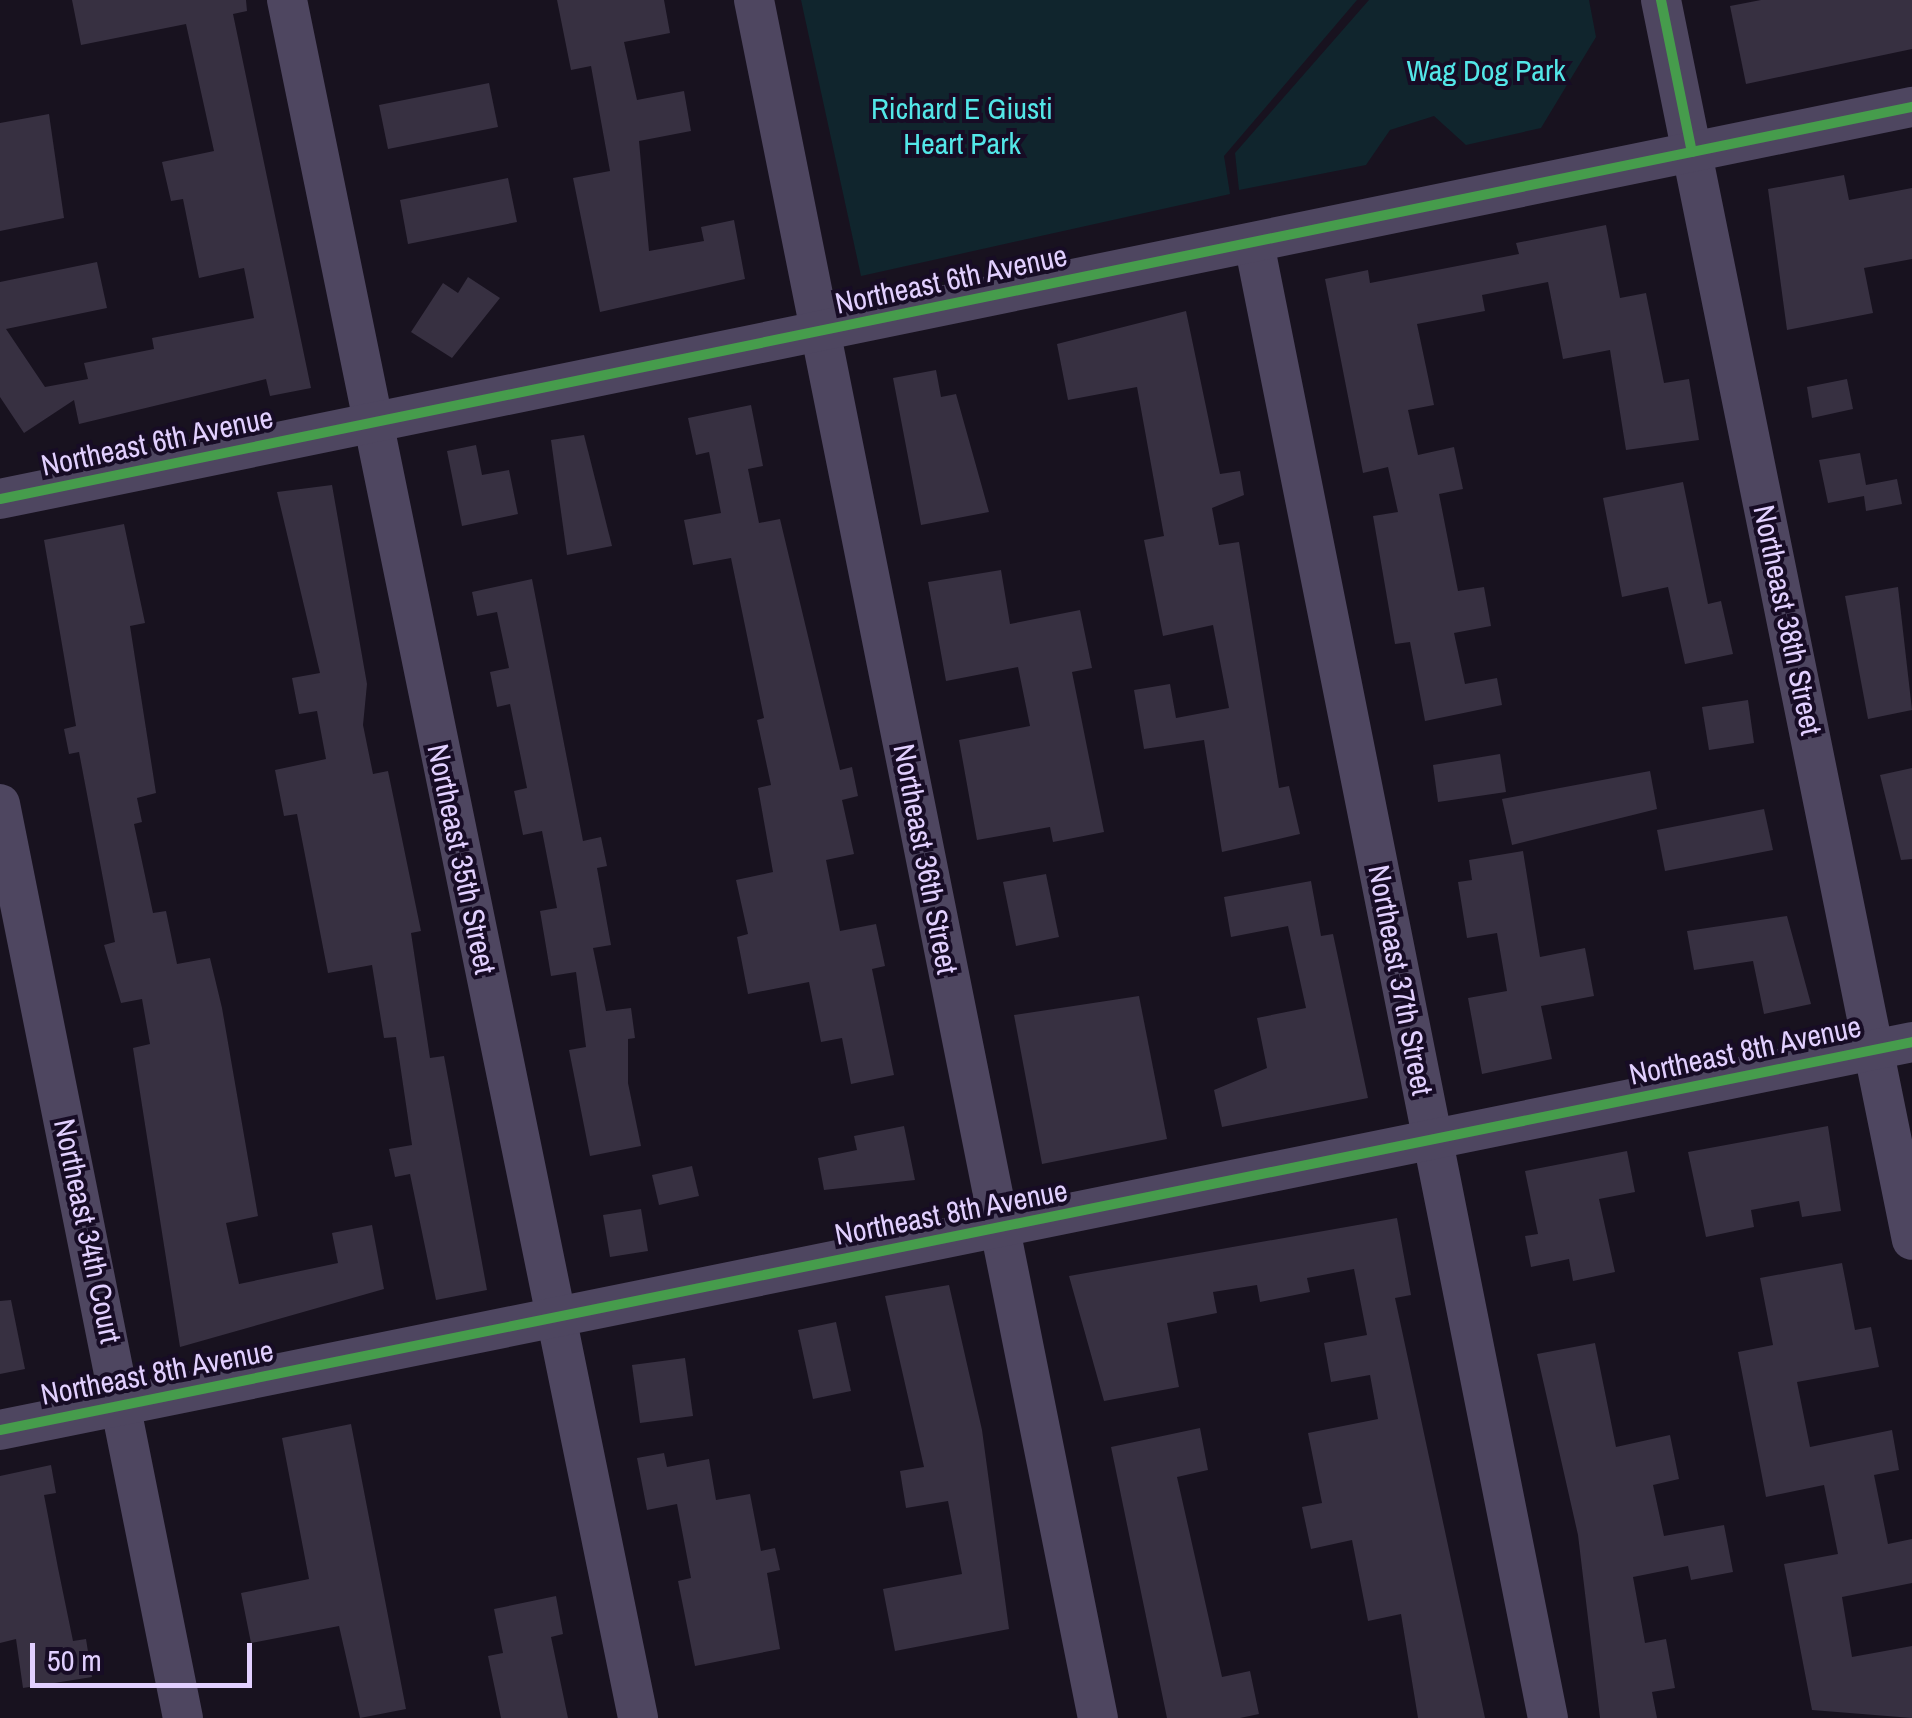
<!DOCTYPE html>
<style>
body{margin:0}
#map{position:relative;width:1912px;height:1718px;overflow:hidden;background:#18121f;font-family:"Archivo Narrow",sans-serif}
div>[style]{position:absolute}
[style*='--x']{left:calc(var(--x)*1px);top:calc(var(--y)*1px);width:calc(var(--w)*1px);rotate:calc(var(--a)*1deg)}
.green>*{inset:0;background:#10252d}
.building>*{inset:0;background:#373041}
.minor>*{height:40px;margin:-20px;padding:0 20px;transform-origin:20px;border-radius:20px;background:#4e4660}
.cycleway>*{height:10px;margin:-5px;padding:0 5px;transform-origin:5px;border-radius:5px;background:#469c4c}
span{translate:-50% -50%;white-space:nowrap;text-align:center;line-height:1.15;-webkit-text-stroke:8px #170c25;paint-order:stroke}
.park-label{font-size:30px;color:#53e7e8}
.street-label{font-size:30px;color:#e2d0ff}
.scale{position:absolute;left:30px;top:1643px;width:222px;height:45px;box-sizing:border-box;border:5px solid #e2d0ff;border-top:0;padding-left:12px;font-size:30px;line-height:35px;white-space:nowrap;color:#e2d0ff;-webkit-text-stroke:8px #170c25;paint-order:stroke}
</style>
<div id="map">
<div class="green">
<div style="clip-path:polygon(801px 0,1357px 0,1224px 156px,1230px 194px,861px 276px)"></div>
<div style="clip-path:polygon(1369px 0,1589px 0,1596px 37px,1541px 128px,1466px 145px,1434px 116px,1390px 130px,1366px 165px,1239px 190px,1235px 153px)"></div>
</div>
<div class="building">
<div style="clip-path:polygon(72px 0,246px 0,247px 11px,233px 14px,311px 388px,270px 396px,266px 379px,79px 424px,74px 400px,24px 433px,0 397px,0 282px,97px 262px,107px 308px,6px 329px,45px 387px,88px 379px,84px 363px,154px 349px,152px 338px,254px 318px,244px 268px,199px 278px,183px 199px,171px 201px,162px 162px,214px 151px,186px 24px,81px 45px)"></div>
<div style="clip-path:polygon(557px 0,664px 0,670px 33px,624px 42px,637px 100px,684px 91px,691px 131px,639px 141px,649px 251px,704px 241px,701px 227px,734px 220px,745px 279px,600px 312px,573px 178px,610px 171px,591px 66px,571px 70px)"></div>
<div style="clip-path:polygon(1761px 0,1912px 0,1912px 49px,1746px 84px,1730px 6px)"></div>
<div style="clip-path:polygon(489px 83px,498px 127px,388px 149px,379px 105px)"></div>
<div style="clip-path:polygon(49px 114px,64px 218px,0 231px,0 123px)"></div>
<div style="clip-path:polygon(1844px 175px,1849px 200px,1912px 188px,1912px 259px,1864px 268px,1873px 313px,1787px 330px,1768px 189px)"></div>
<div style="clip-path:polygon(508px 178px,517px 222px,408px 244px,400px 200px)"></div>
<div style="clip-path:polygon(1606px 225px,1620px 298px,1646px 293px,1664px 383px,1689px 379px,1699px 440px,1626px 450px,1610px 350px,1563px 359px,1548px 282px,1482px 295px,1485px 311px,1417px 324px,1434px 405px,1408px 410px,1418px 455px,1454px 447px,1463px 489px,1439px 494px,1458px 591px,1484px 587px,1491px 626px,1454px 633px,1465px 684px,1497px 678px,1502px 705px,1425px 721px,1410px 642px,1395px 644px,1373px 516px,1398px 512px,1388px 467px,1363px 473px,1325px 279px,1368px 270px,1370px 283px,1519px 254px,1516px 243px)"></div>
<div style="clip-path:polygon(468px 277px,500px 298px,452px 358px,411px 332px,443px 283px,458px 293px)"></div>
<div style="clip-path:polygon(1186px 311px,1220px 474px,1240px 471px,1244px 495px,1212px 508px,1219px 545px,1239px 542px,1279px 788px,1289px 786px,1300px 834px,1222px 852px,1204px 740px,1144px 749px,1134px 690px,1170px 684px,1176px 718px,1229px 708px,1213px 625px,1163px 636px,1144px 540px,1164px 536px,1137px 387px,1068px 400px,1057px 344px)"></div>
<div style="clip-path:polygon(936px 370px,941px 397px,956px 394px,989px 512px,921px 525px,893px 378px)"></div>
<div style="clip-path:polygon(1847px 379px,1853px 409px,1812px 418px,1807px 387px)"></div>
<div style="clip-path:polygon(751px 405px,763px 466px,748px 469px,759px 523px,780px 519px,840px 770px,852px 767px,858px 796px,842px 800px,854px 854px,826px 860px,840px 931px,876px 924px,885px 966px,872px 969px,894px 1075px,851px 1084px,842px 1038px,821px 1042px,809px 982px,748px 994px,737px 937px,748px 934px,736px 880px,773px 872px,758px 788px,771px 785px,757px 720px,764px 718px,731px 558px,693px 565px,684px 520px,721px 513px,709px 452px,696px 455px,688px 418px)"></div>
<div style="clip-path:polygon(584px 435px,612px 546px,567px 555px,551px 440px)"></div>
<div style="clip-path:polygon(476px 445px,482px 475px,509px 470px,518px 514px,462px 526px,447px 451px)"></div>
<div style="clip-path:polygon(1860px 453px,1866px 485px,1897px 479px,1902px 504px,1866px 511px,1864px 496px,1828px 503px,1819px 460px)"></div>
<div style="clip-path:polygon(1683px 482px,1708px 604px,1721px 601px,1733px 654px,1685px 664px,1668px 587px,1622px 597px,1603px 498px)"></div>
<div style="clip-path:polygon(332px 485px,367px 684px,363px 725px,373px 774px,388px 771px,421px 931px,411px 933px,430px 1058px,444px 1056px,487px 1290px,436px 1300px,410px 1174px,395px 1177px,389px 1149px,412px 1145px,396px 1037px,384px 1038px,372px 965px,328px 973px,297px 814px,284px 816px,275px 770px,326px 759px,317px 711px,299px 714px,292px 678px,320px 673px,277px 492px)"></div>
<div style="clip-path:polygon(124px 524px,145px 623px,130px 626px,156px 793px,137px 798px,142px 822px,134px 824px,153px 913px,166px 911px,177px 964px,210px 958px,222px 1008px,258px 1216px,226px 1223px,239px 1284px,338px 1263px,332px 1233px,372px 1225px,384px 1289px,180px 1347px,133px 1048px,150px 1044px,142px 999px,121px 1003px,104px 945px,115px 942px,79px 752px,69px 754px,64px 729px,76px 726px,44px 540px)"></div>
<div style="clip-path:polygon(1001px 570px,1010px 624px,1080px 610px,1092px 668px,1072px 672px,1104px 832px,1053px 842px,1050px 827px,977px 840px,959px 740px,1030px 726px,1018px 667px,946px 681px,928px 582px)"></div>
<div style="clip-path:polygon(532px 579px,583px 841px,601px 837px,607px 866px,597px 868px,611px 945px,593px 948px,606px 1011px,631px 1008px,635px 1038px,628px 1039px,628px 1083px,641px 1146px,590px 1156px,569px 1050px,586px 1047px,576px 972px,551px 976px,540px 911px,557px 908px,542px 831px,523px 835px,514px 791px,527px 788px,510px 704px,497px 707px,490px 672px,509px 668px,497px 612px,477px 616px,472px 592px)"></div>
<div style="clip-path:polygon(1898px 587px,1912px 710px,1868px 719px,1845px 596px)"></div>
<div style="clip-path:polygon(1748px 700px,1754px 743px,1709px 750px,1702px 707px)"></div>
<div style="clip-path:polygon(1500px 754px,1506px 792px,1438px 802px,1433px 765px)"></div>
<div style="clip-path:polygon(1912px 768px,1912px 859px,1901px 860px,1880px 775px)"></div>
<div style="clip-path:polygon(1650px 771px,1657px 809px,1512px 845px,1502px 799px)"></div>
<div style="clip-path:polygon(1764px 809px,1773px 850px,1665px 871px,1657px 830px)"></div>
<div style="clip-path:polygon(1523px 851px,1540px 957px,1585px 948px,1594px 996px,1541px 1006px,1552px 1059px,1482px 1074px,1468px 998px,1507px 991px,1497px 933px,1467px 938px,1458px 882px,1472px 880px,1469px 860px)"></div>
<div style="clip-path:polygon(1046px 874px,1059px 937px,1016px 946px,1003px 882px)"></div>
<div style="clip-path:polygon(1311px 881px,1321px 936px,1333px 934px,1368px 1098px,1222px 1127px,1214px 1090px,1267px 1068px,1257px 1018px,1306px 1008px,1288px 926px,1231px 937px,1224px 897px)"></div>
<div style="clip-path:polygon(1787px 916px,1811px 1004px,1764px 1014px,1753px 961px,1694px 970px,1687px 931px)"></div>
<div style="clip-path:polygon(1139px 996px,1167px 1139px,1042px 1164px,1014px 1015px)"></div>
<div style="clip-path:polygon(904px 1126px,915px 1180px,824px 1190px,818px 1158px,857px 1150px,854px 1136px)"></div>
<div style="clip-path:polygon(1828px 1126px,1841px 1211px,1802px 1217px,1799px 1201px,1751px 1210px,1754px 1227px,1706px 1237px,1688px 1152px)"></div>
<div style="clip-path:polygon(1627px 1151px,1635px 1192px,1599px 1199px,1615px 1272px,1573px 1281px,1569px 1259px,1531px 1267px,1525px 1236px,1538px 1234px,1525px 1171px)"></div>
<div style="clip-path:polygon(692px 1166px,699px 1196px,659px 1205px,652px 1175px)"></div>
<div style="clip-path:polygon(641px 1209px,648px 1251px,610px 1257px,603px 1215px)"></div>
<div style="clip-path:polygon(1397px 1218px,1411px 1295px,1395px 1298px,1485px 1718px,1418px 1718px,1401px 1614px,1368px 1621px,1352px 1540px,1311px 1549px,1302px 1507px,1322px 1503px,1308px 1433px,1378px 1419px,1370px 1375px,1331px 1382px,1324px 1343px,1367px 1335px,1354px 1269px,1307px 1278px,1310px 1292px,1260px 1302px,1257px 1285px,1213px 1292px,1217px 1313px,1167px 1323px,1179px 1387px,1104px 1401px,1069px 1276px)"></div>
<div style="clip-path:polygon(1842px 1263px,1855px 1330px,1871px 1327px,1879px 1367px,1797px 1382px,1810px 1447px,1892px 1430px,1899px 1470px,1874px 1475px,1888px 1544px,1912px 1539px,1912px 1583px,1842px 1597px,1852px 1657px,1912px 1646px,1912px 1718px,1812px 1710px,1784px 1564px,1838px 1554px,1824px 1485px,1766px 1497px,1738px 1352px,1773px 1345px,1760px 1278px)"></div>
<div style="clip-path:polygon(949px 1285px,982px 1430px,1009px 1629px,895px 1651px,883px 1589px,962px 1574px,948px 1501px,906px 1508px,900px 1471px,924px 1467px,885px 1296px)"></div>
<div style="clip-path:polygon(11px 1300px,25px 1369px,0 1374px,0 1301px)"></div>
<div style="clip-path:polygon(836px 1322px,851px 1391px,813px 1399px,798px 1330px)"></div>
<div style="clip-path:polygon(1595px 1343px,1616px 1447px,1670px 1435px,1679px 1479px,1653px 1485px,1664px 1536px,1724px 1525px,1733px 1572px,1691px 1580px,1688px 1566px,1633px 1577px,1645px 1643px,1666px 1639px,1675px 1688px,1652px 1692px,1657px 1718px,1600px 1718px,1578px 1535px,1537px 1354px)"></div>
<div style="clip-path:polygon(685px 1358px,693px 1416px,640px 1423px,632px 1365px)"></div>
<div style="clip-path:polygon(351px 1424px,406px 1709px,360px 1718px,339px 1626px,251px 1643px,241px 1593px,309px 1579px,282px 1438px)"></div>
<div style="clip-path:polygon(1200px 1428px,1208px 1470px,1177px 1477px,1222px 1677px,1250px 1671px,1259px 1714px,1240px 1718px,1167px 1718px,1111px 1447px)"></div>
<div style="clip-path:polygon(664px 1453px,667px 1467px,709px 1459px,716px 1500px,750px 1494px,761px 1551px,775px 1548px,780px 1570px,767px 1573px,780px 1649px,695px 1666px,678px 1581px,691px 1578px,677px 1504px,647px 1510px,637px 1458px)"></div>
<div style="clip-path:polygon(51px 1465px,56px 1493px,44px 1495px,58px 1568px,73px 1641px,86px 1639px,92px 1677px,23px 1688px,16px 1639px,0 1643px,0 1476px)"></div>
<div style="clip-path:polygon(556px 1596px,563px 1634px,551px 1637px,568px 1718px,501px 1718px,488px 1656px,503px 1653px,494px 1609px)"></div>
</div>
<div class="minor">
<div style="--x:287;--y:0;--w:1753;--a:78.45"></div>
<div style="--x:754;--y:0;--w:1752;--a:78.68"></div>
<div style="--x:1661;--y:0;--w:1265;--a:78.56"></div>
<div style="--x:1254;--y:243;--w:1504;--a:78.73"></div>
<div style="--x:0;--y:499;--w:1952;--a:-11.59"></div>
<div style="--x:0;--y:804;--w:932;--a:78.68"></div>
<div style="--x:0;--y:1430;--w:1951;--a:-11.47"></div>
</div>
<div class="cycleway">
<div style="--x:1661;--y:0;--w:155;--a:78.5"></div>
<div style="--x:0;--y:499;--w:1952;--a:-11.59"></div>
<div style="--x:0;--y:1430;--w:1951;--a:-11.47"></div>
</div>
<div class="park-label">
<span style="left:1486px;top:70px">Wag Dog Park</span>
<span style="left:962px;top:125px">Richard E Giusti<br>Heart Park</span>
</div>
<div class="street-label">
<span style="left:951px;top:279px;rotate:-12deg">Northeast 6th Avenue</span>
<span style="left:157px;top:441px;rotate:-12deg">Northeast 6th Avenue</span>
<span style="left:1788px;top:620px;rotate:78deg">Northeast 38th Street</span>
<span style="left:462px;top:859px;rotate:78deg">Northeast 35th Street</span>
<span style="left:926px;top:859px;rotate:79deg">Northeast 36th Street</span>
<span style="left:1401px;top:980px;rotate:79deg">Northeast 37th Street</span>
<span style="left:1745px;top:1050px;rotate:-12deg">Northeast 8th Avenue</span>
<span style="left:951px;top:1212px;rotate:-11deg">Northeast 8th Avenue</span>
<span style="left:88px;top:1231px;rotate:78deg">Northeast 34th Court</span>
<span style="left:157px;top:1372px;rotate:-11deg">Northeast 8th Avenue</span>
</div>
<div class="scale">50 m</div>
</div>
